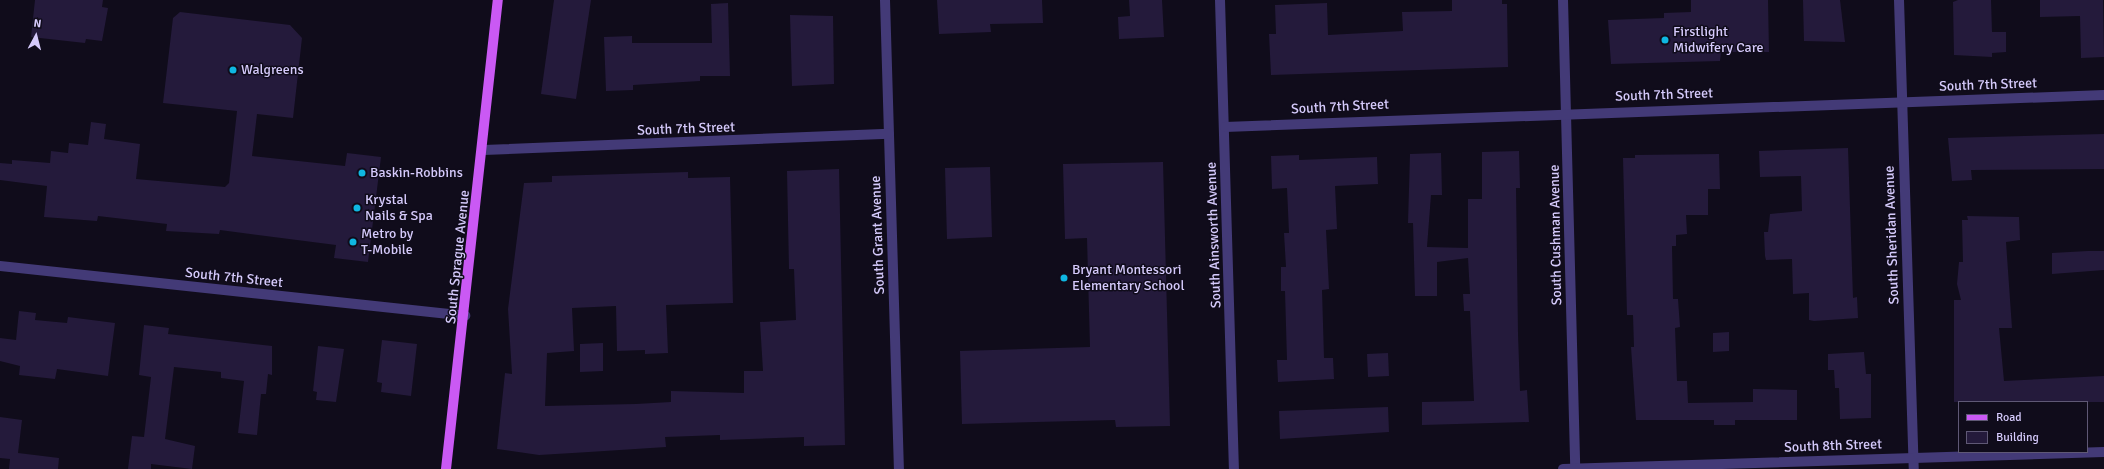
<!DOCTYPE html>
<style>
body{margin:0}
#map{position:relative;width:2104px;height:469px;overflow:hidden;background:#100c1b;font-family:Signika,sans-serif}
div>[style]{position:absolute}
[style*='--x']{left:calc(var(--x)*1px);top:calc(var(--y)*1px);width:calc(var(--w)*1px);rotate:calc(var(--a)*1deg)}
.building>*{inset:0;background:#241a3b}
.street>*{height:10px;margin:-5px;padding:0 5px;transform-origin:5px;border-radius:5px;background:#433a77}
.primary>*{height:10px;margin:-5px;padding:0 5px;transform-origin:5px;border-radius:5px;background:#ca59f4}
.dots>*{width:11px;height:11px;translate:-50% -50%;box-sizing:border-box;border:2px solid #100c1b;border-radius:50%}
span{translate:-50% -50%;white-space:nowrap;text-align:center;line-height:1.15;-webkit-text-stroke:3px #100c1b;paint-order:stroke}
.poi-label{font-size:14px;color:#d5cafb}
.left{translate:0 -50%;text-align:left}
.street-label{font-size:14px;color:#d5cafb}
.legend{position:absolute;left:1958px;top:401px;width:130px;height:52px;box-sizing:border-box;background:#100c1b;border:1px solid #5f5875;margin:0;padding:5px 7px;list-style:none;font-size:12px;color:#d5cafb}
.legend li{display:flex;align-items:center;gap:8px;height:20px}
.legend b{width:20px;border:1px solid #5f5875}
.north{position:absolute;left:16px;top:16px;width:40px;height:40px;-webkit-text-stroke:3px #100c1b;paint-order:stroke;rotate:7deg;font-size:11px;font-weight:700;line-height:16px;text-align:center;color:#d5cafb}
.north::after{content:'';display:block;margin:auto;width:14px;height:18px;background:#d5cafb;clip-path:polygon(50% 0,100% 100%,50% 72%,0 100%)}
</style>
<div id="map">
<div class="building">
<div style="clip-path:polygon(35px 0,103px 0,102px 7px,108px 8px,102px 41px,86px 39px,85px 43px,31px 37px)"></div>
<div style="clip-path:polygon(554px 0,591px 0,576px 99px,541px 94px)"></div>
<div style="clip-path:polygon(937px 0,1042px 0,1043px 23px,990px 24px,991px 32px,939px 34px)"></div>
<div style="clip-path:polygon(1129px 0,1162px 0,1164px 37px,1119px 39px,1118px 17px,1130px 16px)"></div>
<div style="clip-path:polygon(1452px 0,1502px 0,1502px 4px,1507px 4px,1508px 67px,1271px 75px,1269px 34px,1276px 34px,1275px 5px,1327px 3px,1328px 35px,1403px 31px,1402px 12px,1452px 11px)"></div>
<div style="clip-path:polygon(1691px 0,1768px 0,1769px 52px,1721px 52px,1720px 61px,1611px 64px,1608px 20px,1664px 18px,1664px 13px,1691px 12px)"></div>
<div style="clip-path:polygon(1803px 0,1840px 0,1845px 42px,1804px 41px)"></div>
<div style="clip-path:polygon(1958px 0,1991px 0,1992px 32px,2006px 32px,2006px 52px,1992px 53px,1992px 57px,1954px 55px,1953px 2px)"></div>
<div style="clip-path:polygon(2040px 0,2103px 0,2104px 57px,2081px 58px,2080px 16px,2040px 17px)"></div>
<div style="clip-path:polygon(728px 3px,730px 76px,700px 76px,700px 81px,633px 85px,633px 90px,606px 91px,604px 37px,632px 36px,632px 43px,712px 43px,711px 4px)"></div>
<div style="clip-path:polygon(180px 12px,290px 25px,302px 38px,293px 118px,257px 114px,252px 156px,345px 166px,347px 153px,381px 157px,368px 262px,334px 258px,336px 245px,220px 230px,219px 234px,166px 231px,167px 224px,98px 216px,97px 221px,44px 217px,47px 186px,0 180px,0 163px,12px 164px,12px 160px,50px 163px,51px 151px,68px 153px,69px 143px,88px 145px,91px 122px,106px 124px,104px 139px,140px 144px,136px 179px,225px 187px,229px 183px,237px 111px,163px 103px,173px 18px)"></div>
<div style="clip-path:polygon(790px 15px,833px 16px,834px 84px,792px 86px)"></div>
<div style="clip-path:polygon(2104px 134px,2104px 169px,1971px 170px,1972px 180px,1952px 181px,1948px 138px)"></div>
<div style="clip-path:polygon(1848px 148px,1853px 298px,1857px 297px,1858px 318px,1814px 321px,1809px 320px,1809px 293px,1793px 294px,1792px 259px,1766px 260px,1765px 256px,1764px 232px,1768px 232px,1770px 214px,1802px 211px,1801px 176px,1760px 177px,1759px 151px)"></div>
<div style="clip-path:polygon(1519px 151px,1520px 188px,1516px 188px,1518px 334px,1520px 391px,1527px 390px,1529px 422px,1422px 425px,1422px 402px,1474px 401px,1470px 311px,1464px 311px,1463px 294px,1470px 294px,1468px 258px,1437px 262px,1437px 296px,1415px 296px,1413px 223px,1408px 223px,1410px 154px,1441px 153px,1442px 195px,1431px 195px,1427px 247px,1468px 248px,1468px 199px,1482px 199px,1482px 152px)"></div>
<div style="clip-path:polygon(1719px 154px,1720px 189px,1708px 189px,1708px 215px,1686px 215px,1687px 234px,1676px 235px,1676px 246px,1672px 246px,1673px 299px,1678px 299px,1680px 327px,1675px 328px,1677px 381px,1687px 381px,1688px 403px,1753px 402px,1753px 389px,1797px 390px,1797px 420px,1735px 420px,1735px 425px,1714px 425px,1714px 420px,1636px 420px,1631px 347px,1634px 347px,1633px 315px,1627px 315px,1623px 158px,1635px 158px,1635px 155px)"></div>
<div style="clip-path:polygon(1299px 155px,1299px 160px,1377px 157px,1378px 184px,1335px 186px,1337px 229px,1326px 230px,1329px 289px,1322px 290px,1324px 358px,1333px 358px,1334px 379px,1278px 382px,1277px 360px,1287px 360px,1285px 291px,1281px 291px,1281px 267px,1286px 267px,1284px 233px,1289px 233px,1287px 188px,1272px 189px,1271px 156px)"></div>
<div style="clip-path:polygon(1163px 162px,1170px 426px,1116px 427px,1115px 420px,962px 424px,960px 351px,1090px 347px,1087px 238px,1065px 239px,1063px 164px)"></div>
<div style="clip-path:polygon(990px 167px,992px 237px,947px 239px,945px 168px)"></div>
<div style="clip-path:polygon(839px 169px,845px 445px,804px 446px,804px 437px,720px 440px,720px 435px,665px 437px,666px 447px,589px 452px,539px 455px,497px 449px,505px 373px,512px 374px,508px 309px,524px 183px,552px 182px,552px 176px,688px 172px,688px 178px,730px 177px,733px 303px,666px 305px,668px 353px,645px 354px,645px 350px,617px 351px,616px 306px,572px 308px,574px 351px,547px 353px,545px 406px,636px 404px,671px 402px,671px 391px,744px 393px,744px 371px,763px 371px,760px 322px,796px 320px,794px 269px,789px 269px,787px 171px)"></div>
<div style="clip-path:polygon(1967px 216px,2019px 217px,2020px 240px,2006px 242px,2012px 328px,1999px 328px,2004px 381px,2104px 376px,2104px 402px,1954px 402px,1954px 300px,1961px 300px,1957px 284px,1959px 262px,1963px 262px,1962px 220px,1968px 220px)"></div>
<div style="clip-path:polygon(2088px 251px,2104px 251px,2104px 270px,2052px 274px,2052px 253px)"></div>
<div style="clip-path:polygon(19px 311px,36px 313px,35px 320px,67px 323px,68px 317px,115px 323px,108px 376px,57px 369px,55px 379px,19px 375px,20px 366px,0 361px,0 338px,16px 340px)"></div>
<div style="clip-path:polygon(144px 325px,169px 328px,168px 334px,272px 346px,272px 375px,268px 374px,266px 394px,261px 394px,257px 435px,238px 433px,244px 381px,221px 378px,221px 372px,174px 367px,165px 439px,195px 446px,192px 469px,151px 464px,151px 469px,128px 469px,132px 436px,144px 437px,151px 377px,139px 375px)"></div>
<div style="clip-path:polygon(1729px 332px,1729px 351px,1713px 352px,1713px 333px)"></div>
<div style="clip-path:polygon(382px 340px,417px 344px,411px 396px,381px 392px,382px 383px,377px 382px)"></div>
<div style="clip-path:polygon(603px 343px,603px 371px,580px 372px,580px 344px)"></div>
<div style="clip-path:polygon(318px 346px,344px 349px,336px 402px,316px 400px,317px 392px,313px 391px)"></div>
<div style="clip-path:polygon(1864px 352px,1866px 374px,1871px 374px,1871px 418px,1840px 419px,1839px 388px,1835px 388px,1834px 370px,1828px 370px,1828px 354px)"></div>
<div style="clip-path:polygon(1388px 353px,1389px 376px,1368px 377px,1367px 354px)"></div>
<div style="clip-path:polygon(1388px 407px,1389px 432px,1280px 439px,1279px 411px)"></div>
<div style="clip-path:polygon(0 417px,22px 420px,18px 453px,59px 458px,58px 469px,9px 469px,10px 459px,0 458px)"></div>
</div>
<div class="street">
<div style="--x:885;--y:0;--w:469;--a:88.3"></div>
<div style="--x:1220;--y:0;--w:469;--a:88.3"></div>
<div style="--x:1563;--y:0;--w:469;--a:88.5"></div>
<div style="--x:1899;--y:0;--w:469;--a:88.2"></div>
<div style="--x:1225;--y:127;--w:880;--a:-2.08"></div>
<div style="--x:484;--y:150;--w:405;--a:-2.3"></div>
<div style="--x:0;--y:266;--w:468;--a:6.1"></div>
<div style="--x:1563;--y:469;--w:541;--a:-1.8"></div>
</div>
<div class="primary">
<div style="--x:446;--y:469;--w:472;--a:-83.7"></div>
</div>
<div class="dots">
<div style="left:1665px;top:40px;background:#0fb7e2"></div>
<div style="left:233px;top:70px;background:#0fb7e2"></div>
<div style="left:362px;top:173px;background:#0fb7e2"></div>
<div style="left:357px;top:208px;background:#0fb7e2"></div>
<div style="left:353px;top:242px;background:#0fb7e2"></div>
<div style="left:1064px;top:278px;background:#0fb7e2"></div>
</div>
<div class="poi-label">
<span class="left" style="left:1673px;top:40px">Firstlight<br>Midwifery Care</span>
<span class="left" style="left:241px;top:70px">Walgreens</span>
<span class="left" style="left:370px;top:173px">Baskin-Robbins</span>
<span class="left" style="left:365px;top:208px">Krystal<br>Nails &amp; Spa</span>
<span class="left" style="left:361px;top:242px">Metro by<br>T-Mobile</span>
<span class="left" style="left:1072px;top:278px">Bryant Montessori<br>Elementary School</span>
</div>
<div class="street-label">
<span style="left:1988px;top:85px;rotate:-2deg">South 7th Street</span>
<span style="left:1664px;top:95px;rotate:-2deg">South 7th Street</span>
<span style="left:1340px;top:107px;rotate:-3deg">South 7th Street</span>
<span style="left:686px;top:129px;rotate:-2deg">South 7th Street</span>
<span style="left:878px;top:235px;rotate:-92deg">South Grant Avenue</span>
<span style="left:1214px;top:235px;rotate:-92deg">South Ainsworth Avenue</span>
<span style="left:1556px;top:235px;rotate:-91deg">South Cushman Avenue</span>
<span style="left:1892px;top:235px;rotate:-92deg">South Sheridan Avenue</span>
<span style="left:458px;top:257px;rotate:-84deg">South Sprague Avenue</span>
<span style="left:234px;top:278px;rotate:6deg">South 7th Street</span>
<span style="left:1833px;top:446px;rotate:-2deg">South 8th Street</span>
</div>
<ul class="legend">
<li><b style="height:5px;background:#ca59f4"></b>Road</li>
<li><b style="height:11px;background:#241a3b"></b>Building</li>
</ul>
<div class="north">N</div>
</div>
